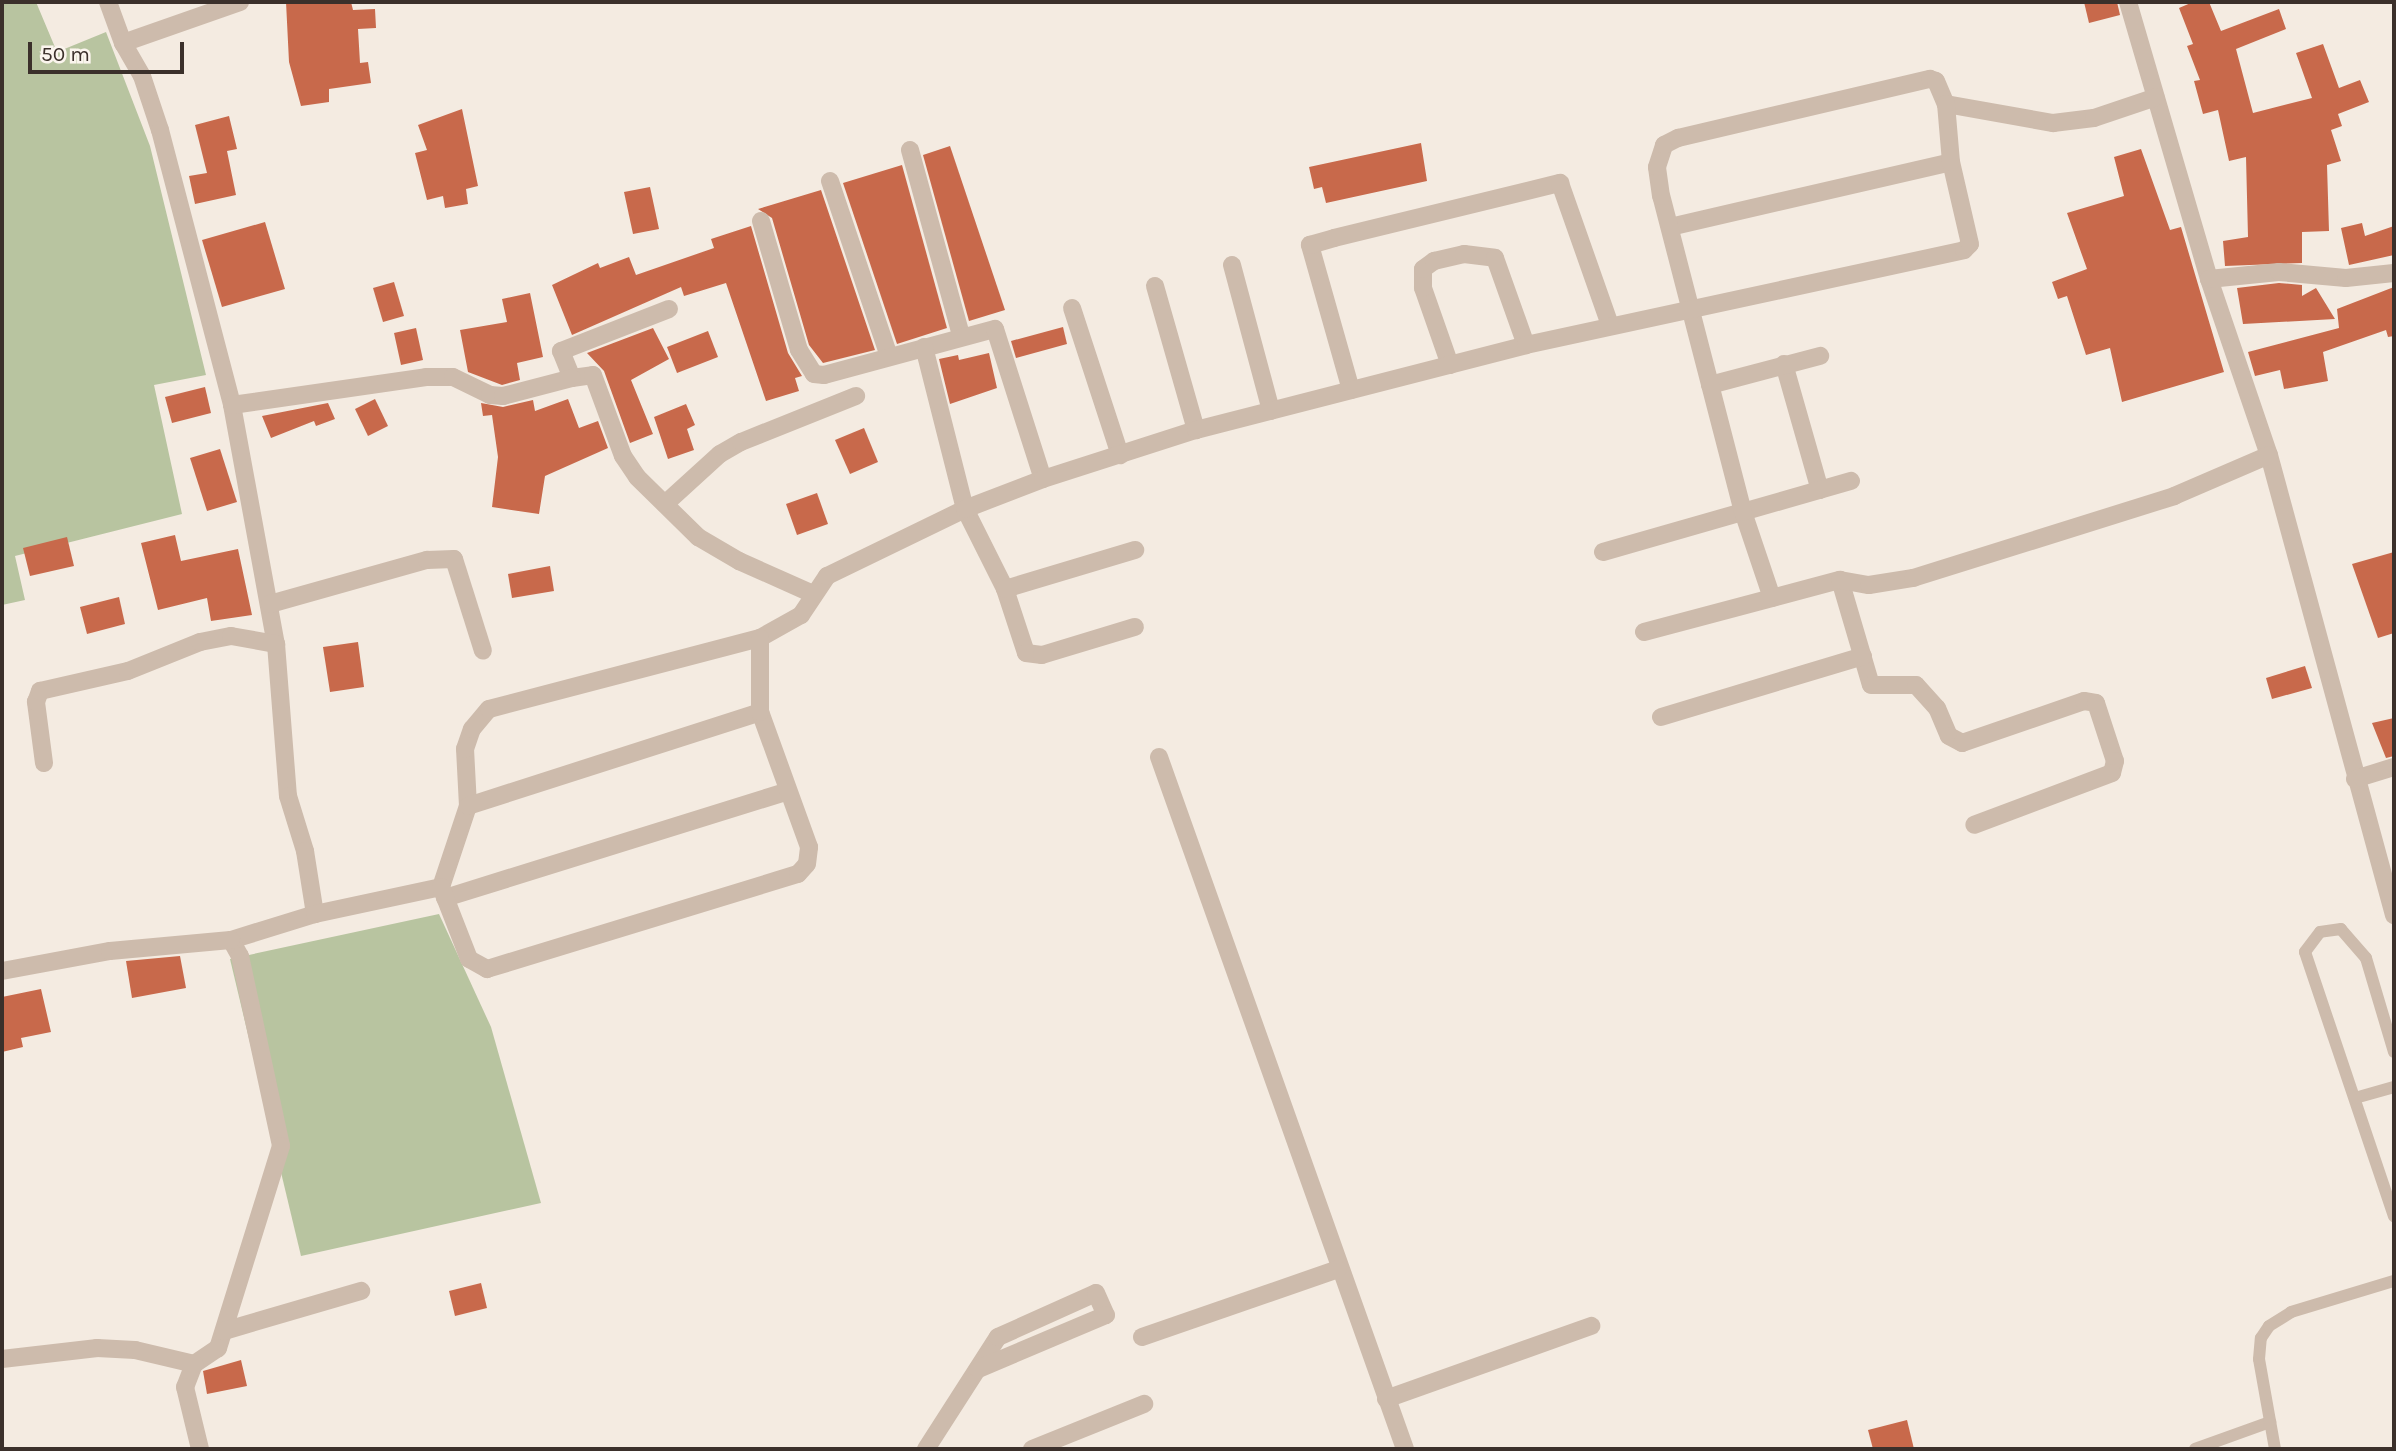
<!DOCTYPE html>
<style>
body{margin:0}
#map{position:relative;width:2396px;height:1451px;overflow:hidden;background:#f4ebe1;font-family:Karla,sans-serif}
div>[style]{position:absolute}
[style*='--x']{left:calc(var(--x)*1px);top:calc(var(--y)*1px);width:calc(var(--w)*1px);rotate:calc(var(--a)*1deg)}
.green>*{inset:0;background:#b8c4a0}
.building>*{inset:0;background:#c8694b}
.lane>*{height:12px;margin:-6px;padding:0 6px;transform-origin:6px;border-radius:6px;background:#cdbbac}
.street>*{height:18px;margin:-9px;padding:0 9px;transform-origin:9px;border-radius:9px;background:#cdbbac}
span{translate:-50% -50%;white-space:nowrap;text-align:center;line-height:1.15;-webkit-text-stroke:5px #fbf5ee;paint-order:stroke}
.frame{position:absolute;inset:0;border:4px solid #3b302b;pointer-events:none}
.scale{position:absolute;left:28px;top:42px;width:156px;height:32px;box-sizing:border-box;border:4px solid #3b302b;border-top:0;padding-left:9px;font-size:21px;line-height:24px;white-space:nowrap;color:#3b302b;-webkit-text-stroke:5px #fbf5ee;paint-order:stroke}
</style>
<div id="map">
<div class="green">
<div style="clip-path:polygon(2px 2px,36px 2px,57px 52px,106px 32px,150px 146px,206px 375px,154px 385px,182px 514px,15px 556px,25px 600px,2px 605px)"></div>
<div style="clip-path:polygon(439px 914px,491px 1027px,541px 1203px,301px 1256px,230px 959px)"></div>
</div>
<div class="building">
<div style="clip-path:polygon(286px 2px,351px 2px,353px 10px,375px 9px,376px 28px,358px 29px,360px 63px,368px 62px,371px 83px,329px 89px,329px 102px,301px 106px,289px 62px)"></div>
<div style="clip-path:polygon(2084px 2px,2117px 2px,2120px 15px,2089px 23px)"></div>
<div style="clip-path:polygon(2193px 2px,2209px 2px,2221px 31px,2279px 9px,2286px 29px,2236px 49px,2253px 113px,2312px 98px,2296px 53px,2323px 44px,2339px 88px,2360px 80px,2369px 102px,2338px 114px,2342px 126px,2331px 130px,2341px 161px,2327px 165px,2329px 231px,2302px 232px,2302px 263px,2225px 266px,2223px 241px,2248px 237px,2246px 157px,2229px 161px,2218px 110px,2203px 114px,2194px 81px,2200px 80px,2187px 46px,2193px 44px,2179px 8px)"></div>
<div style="clip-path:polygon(462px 109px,478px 186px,466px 189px,468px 204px,445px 208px,443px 196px,427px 200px,415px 153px,427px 150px,418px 125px)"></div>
<div style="clip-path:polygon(229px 116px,237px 149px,227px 151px,236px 195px,195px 204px,189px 176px,207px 173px,195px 125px)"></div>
<div style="clip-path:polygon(1421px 143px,1427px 181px,1326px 203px,1322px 187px,1314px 189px,1309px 167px)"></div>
<div style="clip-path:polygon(950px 146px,1005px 310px,969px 321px,923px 155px)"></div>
<div style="clip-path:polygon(2141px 149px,2170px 230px,2181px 227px,2224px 372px,2122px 402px,2110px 348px,2086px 355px,2067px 296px,2058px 299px,2052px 282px,2087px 269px,2067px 213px,2124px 196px,2114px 157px)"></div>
<div style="clip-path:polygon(902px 165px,947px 328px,897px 344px,843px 183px)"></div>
<div style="clip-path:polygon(650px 187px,659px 229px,633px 234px,624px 192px)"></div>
<div style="clip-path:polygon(821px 190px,875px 350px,823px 363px,809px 345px,772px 218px,758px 209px)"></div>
<div style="clip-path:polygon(265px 222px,285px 289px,222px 307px,202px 240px)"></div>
<div style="clip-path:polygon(2362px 223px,2365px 236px,2394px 226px,2394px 255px,2349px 265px,2341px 228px)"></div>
<div style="clip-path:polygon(751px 226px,788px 353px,802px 376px,795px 378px,799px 391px,766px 401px,726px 283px,684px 296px,681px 287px,572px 335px,552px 285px,598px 263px,600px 268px,629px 257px,636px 275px,714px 248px,711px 239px)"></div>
<div style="clip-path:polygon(394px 282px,404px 316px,383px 322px,373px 288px)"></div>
<div style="clip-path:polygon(2279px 283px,2302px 285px,2302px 296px,2316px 288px,2335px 319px,2243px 324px,2237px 288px)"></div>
<div style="clip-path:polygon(2394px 287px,2394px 336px,2388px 337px,2386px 330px,2323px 352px,2328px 381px,2284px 389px,2280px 370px,2255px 376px,2248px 352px,2339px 328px,2337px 309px)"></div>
<div style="clip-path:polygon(530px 293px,543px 357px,517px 363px,520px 380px,502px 385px,468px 372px,460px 330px,507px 322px,502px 299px)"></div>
<div style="clip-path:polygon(1063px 327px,1067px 344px,1016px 358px,1011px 341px)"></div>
<div style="clip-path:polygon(416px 328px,423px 360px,401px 365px,394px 333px)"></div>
<div style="clip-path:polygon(653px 328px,669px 359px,631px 380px,653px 434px,630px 443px,604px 371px,587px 353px)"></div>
<div style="clip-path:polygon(708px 331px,718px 357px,677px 373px,667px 347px)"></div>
<div style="clip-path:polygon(989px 353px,997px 388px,950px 404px,939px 359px,958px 355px,959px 360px)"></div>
<div style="clip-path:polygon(205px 387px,211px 413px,172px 423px,165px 397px)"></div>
<div style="clip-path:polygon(375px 399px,388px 426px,368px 436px,355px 409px)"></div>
<div style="clip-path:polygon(568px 399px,579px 428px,598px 421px,608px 448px,545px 476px,539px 514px,492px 507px,498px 457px,492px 415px,483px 416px,481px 403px,503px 407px,533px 400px,535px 411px)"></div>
<div style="clip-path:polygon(328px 403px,335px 419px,316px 426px,314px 421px,271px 438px,262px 416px)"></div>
<div style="clip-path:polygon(686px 404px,695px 425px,687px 429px,694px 450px,668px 459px,654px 417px)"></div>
<div style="clip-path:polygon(864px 428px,878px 462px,850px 474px,835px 440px)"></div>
<div style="clip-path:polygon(220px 449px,237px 502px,207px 511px,190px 458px)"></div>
<div style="clip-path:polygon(817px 493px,828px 524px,797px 535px,786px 504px)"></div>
<div style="clip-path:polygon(175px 535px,181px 561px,238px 549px,252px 615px,211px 621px,207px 598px,158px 610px,141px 543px)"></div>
<div style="clip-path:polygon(67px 537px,74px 566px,30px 576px,23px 548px)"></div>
<div style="clip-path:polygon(2394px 552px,2394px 633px,2378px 638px,2352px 564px)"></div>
<div style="clip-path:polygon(550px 566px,554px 591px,512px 598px,508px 574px)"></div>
<div style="clip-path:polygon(119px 597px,125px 624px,87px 634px,80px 607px)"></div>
<div style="clip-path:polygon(358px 642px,364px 687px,330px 692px,323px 647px)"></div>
<div style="clip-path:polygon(2305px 666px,2312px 688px,2272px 699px,2266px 678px)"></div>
<div style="clip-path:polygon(2394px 718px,2394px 756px,2386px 758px,2372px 723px)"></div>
<div style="clip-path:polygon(180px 956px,186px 988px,132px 998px,126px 961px)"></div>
<div style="clip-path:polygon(41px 989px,51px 1032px,21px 1038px,23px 1047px,2px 1052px,2px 997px)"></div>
<div style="clip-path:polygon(481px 1283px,487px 1308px,455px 1316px,449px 1291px)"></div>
<div style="clip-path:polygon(241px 1360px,247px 1386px,207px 1394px,203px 1371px)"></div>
<div style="clip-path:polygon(1907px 1420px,1914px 1449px,1873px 1449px,1868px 1430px)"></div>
</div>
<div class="lane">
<div style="--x:2394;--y:1052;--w:98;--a:-106.6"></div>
<div style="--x:2366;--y:958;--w:38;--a:-131"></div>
<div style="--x:2341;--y:929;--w:21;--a:172"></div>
<div style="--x:2320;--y:932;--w:25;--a:127"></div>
<div style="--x:2305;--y:952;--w:279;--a:71.4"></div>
<div style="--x:2355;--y:1098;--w:41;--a:-15.8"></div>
<div style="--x:2195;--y:1449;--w:80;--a:-19.8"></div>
<div style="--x:2275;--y:1449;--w:91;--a:-100.1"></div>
<div style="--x:2259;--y:1359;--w:21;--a:-85"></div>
<div style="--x:2261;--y:1338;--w:14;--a:-56"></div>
<div style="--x:2269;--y:1326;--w:26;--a:-32"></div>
<div style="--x:2291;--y:1312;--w:108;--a:-16.8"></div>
</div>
<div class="street">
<div style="--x:108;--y:2;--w:44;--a:69.9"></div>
<div style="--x:123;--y:43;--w:38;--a:60"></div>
<div style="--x:142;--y:76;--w:57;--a:71.6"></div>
<div style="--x:160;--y:130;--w:284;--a:75.3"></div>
<div style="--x:232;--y:405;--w:243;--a:79.6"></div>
<div style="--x:276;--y:644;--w:152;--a:85.5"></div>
<div style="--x:288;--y:796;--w:58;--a:72.8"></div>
<div style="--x:305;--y:851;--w:64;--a:81"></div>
<div style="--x:315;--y:914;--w:88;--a:162.8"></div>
<div style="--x:231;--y:940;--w:18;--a:61"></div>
<div style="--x:240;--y:956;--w:194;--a:77.8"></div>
<div style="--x:281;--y:1146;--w:212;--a:107.3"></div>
<div style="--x:218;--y:1348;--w:29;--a:146"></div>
<div style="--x:194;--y:1364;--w:25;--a:111"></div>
<div style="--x:185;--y:1387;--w:64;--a:76.4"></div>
<div style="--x:2128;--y:2;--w:289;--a:73.7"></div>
<div style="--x:2209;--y:279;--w:186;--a:71.2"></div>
<div style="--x:2269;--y:455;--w:477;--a:74.8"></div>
<div style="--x:123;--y:43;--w:124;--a:-19.3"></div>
<div style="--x:910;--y:150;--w:192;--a:74.6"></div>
<div style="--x:830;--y:181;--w:185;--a:71.4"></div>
<div style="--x:761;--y:221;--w:134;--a:73.6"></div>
<div style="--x:799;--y:350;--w:28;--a:58"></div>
<div style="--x:814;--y:374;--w:10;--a:6"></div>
<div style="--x:824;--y:375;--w:177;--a:-15.1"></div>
<div style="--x:995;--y:329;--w:157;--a:72.3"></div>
<div style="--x:1670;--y:227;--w:288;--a:-13"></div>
<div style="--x:1232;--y:265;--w:151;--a:75"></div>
<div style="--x:2209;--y:279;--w:70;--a:-5.7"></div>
<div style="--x:2279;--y:272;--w:67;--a:5.1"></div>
<div style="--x:2346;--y:278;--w:48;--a:-5.9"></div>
<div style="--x:1155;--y:286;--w:150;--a:74.1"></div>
<div style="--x:1072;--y:308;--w:155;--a:71.9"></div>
<div style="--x:669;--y:309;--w:116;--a:158.7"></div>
<div style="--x:561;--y:351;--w:29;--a:68"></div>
<div style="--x:572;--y:378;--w:21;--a:-8"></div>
<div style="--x:593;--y:375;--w:86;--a:69.7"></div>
<div style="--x:623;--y:456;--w:25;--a:56"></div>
<div style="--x:637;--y:477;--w:86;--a:44.5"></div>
<div style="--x:698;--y:537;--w:48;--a:30.3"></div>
<div style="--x:739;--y:561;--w:81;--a:24"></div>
<div style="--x:924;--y:347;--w:167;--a:75.8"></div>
<div style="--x:965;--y:509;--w:89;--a:63.4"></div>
<div style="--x:1005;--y:589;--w:67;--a:71.8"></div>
<div style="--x:1026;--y:653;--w:16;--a:7"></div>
<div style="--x:1042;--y:655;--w:97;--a:-16.8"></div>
<div style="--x:1784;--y:364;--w:131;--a:74.1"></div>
<div style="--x:1450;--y:365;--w:82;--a:-109.3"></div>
<div style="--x:1423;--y:288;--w:19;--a:-90"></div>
<div style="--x:1423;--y:269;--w:14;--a:-36"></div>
<div style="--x:1434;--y:261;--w:31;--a:-13"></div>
<div style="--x:1464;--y:254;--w:31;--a:7"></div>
<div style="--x:1495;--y:258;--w:92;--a:70.4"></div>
<div style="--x:1710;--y:385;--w:114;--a:-14.8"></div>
<div style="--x:1351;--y:390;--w:151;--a:-105.8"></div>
<div style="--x:1310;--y:245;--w:25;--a:-16"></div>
<div style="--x:1334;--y:238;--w:233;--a:-13.7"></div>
<div style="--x:1560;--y:183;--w:151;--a:70.6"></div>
<div style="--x:232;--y:405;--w:196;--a:-8.2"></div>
<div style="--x:426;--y:377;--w:27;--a:0"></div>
<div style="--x:453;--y:377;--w:41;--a:25.9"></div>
<div style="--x:490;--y:395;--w:13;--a:4"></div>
<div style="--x:503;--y:396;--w:71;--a:-14.6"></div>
<div style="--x:665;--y:504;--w:74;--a:-42.3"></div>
<div style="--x:720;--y:454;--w:24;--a:-30"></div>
<div style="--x:741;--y:442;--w:124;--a:-21.8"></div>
<div style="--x:1603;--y:552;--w:258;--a:-16"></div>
<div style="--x:1840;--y:580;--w:109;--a:73.6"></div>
<div style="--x:1871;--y:685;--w:45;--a:0"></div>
<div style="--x:1916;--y:685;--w:31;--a:48"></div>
<div style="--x:1937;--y:708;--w:30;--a:67"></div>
<div style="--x:1949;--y:736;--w:15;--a:28"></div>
<div style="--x:1962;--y:743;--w:129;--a:-19"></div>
<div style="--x:2084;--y:701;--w:12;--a:9"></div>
<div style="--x:2096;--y:703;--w:61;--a:71.9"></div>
<div style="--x:2115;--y:761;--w:12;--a:104"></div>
<div style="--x:2112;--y:773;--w:147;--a:159.4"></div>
<div style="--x:1005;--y:589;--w:136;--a:-16.7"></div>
<div style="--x:1772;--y:598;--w:91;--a:-108.6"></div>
<div style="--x:1743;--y:512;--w:326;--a:-104.5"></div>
<div style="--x:1661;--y:196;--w:29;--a:-98"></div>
<div style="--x:1657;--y:167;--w:23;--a:-72"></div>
<div style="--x:1664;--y:145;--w:16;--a:-27"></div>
<div style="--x:1678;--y:138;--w:259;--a:-13.2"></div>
<div style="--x:1930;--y:79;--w:6;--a:18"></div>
<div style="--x:1936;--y:81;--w:25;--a:67"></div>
<div style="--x:1946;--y:104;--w:109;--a:10.1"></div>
<div style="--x:2053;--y:123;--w:41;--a:-7"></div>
<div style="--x:2094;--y:118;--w:65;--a:-18.7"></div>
<div style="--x:270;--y:604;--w:163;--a:-15.7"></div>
<div style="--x:427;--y:560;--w:27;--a:-2"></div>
<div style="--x:454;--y:559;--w:96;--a:72.5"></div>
<div style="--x:1644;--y:632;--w:203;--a:-14.9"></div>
<div style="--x:1840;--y:580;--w:29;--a:10"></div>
<div style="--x:1869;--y:585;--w:45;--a:-9"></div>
<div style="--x:1913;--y:578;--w:274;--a:-17.4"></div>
<div style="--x:2174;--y:496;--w:103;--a:-23.3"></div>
<div style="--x:1661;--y:717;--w:211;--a:-16.8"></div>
<div style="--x:1159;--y:757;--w:734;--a:70.43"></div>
<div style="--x:44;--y:763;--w:62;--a:-97.5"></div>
<div style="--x:36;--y:702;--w:12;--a:-70"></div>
<div style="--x:40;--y:691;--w:90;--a:-12.8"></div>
<div style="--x:128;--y:671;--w:78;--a:-21.9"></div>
<div style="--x:200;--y:642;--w:32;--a:-11"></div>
<div style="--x:231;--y:636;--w:46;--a:10.1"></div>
<div style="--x:2355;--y:779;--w:41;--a:-17.1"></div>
<div style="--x:468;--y:806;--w:57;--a:-93"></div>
<div style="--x:465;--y:749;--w:21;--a:-71"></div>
<div style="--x:472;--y:729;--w:26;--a:-50"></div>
<div style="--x:489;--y:709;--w:280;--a:-14.7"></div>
<div style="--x:760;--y:638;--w:47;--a:-29.3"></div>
<div style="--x:801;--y:615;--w:47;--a:-56.3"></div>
<div style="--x:827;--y:576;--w:153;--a:-25.9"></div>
<div style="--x:965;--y:509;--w:84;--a:-21"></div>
<div style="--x:1043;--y:479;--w:161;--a:-17.8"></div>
<div style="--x:1196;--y:430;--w:341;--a:-14.4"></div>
<div style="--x:1526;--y:345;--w:448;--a:-12.2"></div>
<div style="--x:1964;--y:250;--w:8;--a:-45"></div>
<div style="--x:1970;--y:244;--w:84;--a:-103"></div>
<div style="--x:1951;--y:162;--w:58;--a:-94.9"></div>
<div style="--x:441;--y:887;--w:85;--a:-71.6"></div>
<div style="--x:468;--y:806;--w:307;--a:-17.8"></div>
<div style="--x:445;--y:898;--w:357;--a:-17.3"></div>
<div style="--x:315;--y:914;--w:129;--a:-12.1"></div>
<div style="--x:441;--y:887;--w:77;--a:68.7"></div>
<div style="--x:469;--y:959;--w:21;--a:29"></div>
<div style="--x:487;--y:969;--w:325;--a:-17"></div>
<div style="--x:798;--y:874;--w:13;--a:-48"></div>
<div style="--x:807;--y:864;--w:17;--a:-83"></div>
<div style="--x:809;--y:847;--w:144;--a:-109.9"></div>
<div style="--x:760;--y:712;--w:74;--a:-90"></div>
<div style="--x:2;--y:971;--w:110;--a:-10.5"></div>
<div style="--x:110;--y:951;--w:121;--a:-5.2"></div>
<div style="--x:224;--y:1331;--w:143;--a:-16.3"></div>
<div style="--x:1142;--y:1337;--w:207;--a:-19.1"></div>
<div style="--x:2;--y:1359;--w:96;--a:-6.6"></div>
<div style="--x:97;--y:1348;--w:38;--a:3"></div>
<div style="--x:135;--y:1350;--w:61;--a:13.3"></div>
<div style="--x:1386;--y:1399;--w:218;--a:-19.6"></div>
<div style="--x:926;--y:1449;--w:133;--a:-57.3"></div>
<div style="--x:998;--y:1337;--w:107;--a:-24.2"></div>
<div style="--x:1096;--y:1293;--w:24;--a:66"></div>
<div style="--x:1106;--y:1315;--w:139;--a:157.1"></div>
<div style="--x:1032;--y:1449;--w:121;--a:-21.9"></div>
</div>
<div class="frame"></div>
<div class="scale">50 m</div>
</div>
